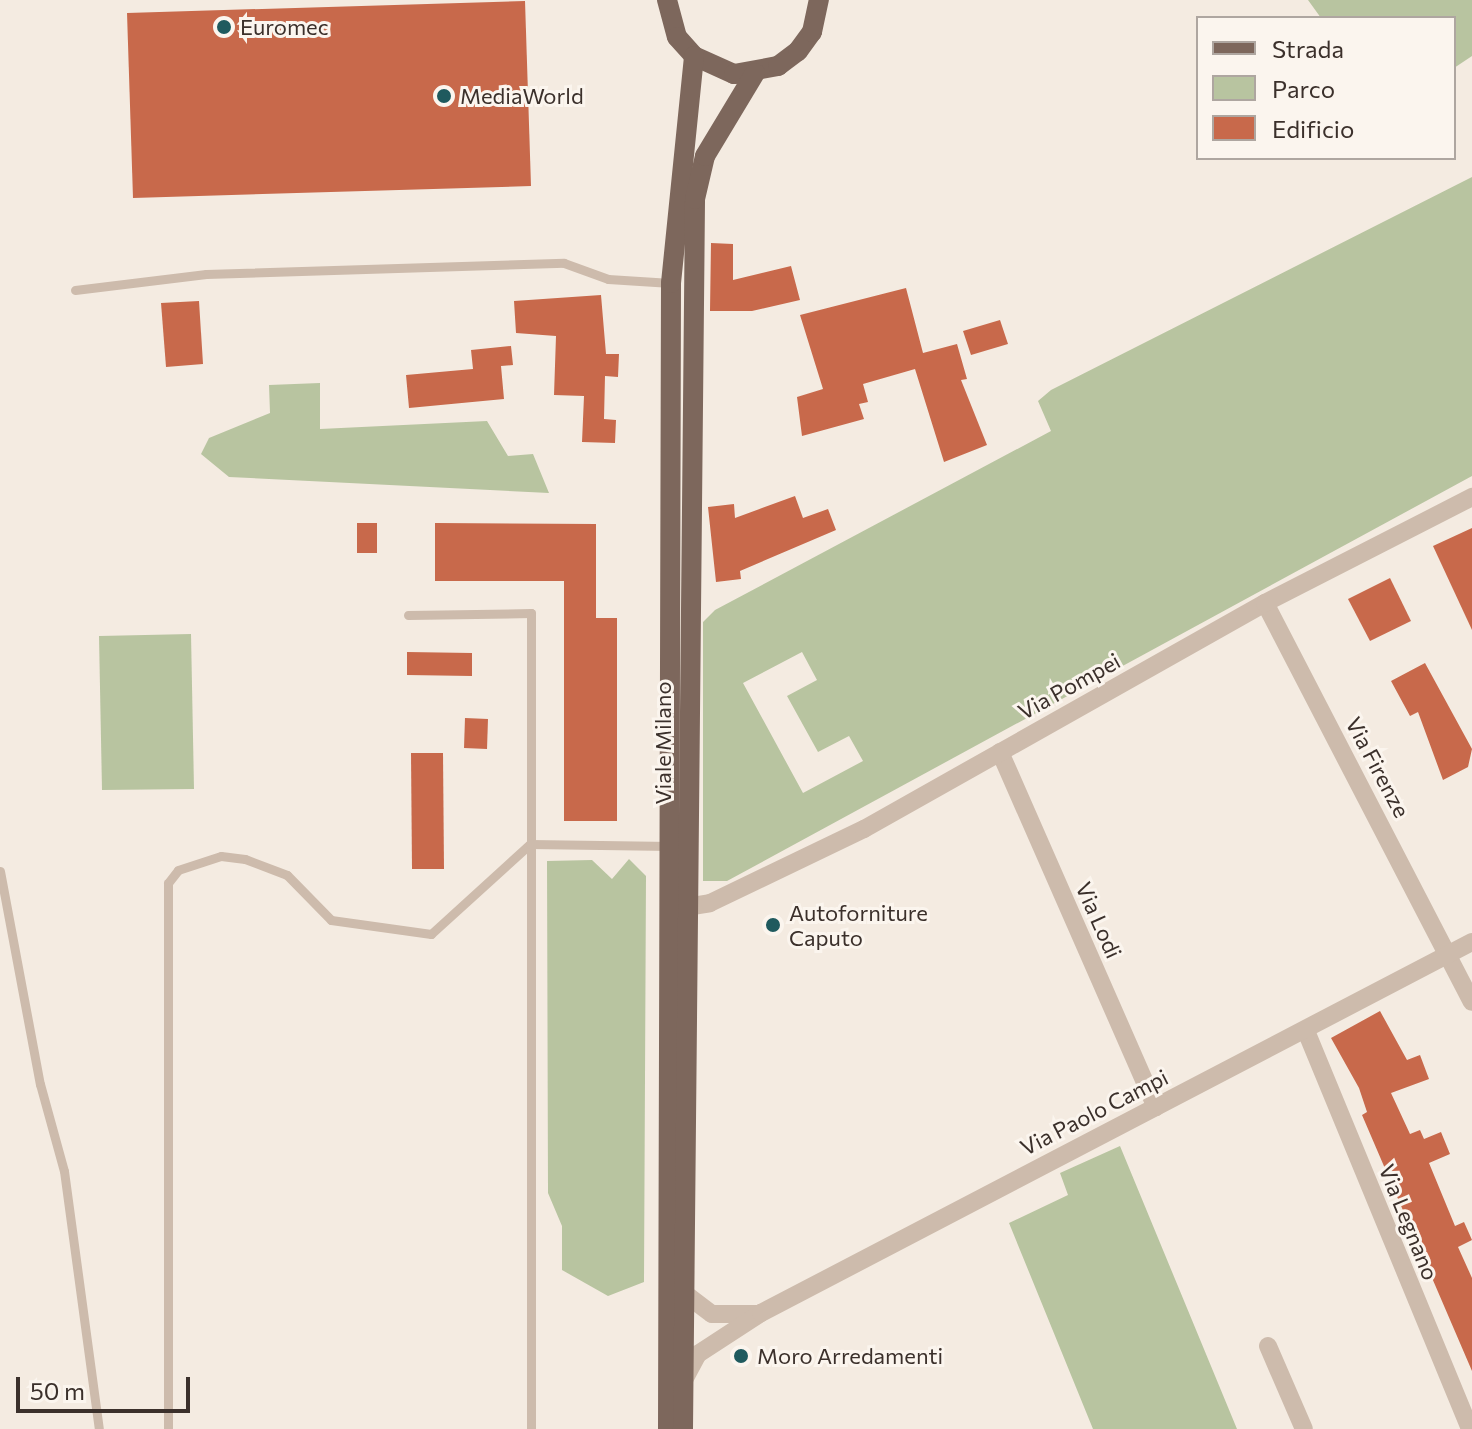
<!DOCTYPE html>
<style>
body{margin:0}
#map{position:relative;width:1472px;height:1429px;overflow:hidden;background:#f4ebe1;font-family:Commissioner,sans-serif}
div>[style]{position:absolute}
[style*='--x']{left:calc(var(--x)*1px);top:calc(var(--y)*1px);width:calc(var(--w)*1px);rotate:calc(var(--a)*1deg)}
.green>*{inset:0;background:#b8c4a0}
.building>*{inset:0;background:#c8694b}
.service>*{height:9px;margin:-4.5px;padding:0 4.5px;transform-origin:4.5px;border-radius:4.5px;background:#cdbbac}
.minor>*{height:18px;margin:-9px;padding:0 9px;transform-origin:9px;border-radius:9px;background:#cdbbac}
.primary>*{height:20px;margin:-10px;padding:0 10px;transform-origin:10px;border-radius:10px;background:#7d675c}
.dots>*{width:22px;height:22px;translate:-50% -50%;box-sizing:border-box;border:4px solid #fbf5ee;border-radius:50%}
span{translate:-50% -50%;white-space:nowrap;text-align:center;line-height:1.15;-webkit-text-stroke:6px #fbf5ee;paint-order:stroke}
.poi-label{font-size:22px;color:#3b302b}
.left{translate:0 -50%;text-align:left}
.street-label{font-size:22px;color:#3b302b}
.legend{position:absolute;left:1196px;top:16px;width:260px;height:144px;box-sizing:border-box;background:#fbf5ee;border:2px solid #aea6a0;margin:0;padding:10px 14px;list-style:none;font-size:24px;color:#3b302b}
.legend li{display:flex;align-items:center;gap:16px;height:40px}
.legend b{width:40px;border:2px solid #aea6a0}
.scale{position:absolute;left:16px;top:1377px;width:174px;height:36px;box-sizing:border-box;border:4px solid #3b302b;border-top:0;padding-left:10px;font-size:24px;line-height:28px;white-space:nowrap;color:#3b302b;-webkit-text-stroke:6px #fbf5ee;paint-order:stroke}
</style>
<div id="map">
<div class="green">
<div style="clip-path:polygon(1308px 0,1472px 0,1472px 56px,1454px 68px,1454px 18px,1321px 18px)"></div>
<div style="clip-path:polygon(evenodd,1472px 177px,1472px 476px,727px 881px,703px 881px,703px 622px,715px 610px,1051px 431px,1038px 401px,1051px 390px,1472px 177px,802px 652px,817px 680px,787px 696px,818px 752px,849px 736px,863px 761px,803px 793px,743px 683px,802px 652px)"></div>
<div style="clip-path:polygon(320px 383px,320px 429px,487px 421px,508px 456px,533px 454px,549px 493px,229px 477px,201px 454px,209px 438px,270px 413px,269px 385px)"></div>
<div style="clip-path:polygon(191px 634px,194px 789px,102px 790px,99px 636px)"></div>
<div style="clip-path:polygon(629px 859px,646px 876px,644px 1282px,608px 1296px,562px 1270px,562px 1226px,548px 1193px,547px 861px,592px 860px,612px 879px)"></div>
<div style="clip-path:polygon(1120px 1146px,1237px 1429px,1093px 1429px,1009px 1223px,1068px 1195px,1060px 1173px)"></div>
</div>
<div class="building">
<div style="clip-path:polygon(525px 1px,531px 186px,133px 198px,127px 13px)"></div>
<div style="clip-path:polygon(711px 243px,733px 244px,733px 280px,791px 266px,800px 300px,752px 311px,710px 311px)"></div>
<div style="clip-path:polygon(906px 288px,923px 353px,957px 344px,967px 379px,961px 380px,987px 445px,944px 462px,915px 369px,863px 384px,868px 402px,859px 404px,864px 419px,802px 436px,797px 397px,823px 389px,800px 315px)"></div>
<div style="clip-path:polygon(601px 295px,606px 354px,619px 354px,618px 377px,605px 376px,604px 419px,616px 420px,615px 443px,582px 442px,584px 396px,554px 395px,556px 336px,516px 333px,514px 301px)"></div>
<div style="clip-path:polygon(199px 301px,203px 364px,166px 367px,161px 303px)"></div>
<div style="clip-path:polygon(1000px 320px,1008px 344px,971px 355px,963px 331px)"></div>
<div style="clip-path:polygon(511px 346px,513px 365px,501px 366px,504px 399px,409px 408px,406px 375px,473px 369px,471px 350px)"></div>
<div style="clip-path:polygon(795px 496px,803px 518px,828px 509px,836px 530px,740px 571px,741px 579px,716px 582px,708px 507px,734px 504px,735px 518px)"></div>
<div style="clip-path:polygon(357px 523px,377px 523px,377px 553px,357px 553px)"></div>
<div style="clip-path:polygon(435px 523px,596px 524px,596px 618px,617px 618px,617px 821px,564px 821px,564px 581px,435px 581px)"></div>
<div style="clip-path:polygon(1472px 528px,1472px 630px,1433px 546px)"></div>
<div style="clip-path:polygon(1390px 578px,1411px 621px,1370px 641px,1348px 599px)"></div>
<div style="clip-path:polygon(407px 652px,472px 653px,472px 676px,407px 675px)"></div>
<div style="clip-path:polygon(1425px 663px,1472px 749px,1468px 767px,1443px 780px,1418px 712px,1410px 716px,1391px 681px)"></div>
<div style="clip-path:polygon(465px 718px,488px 719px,487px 749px,464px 748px)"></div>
<div style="clip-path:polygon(411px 753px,443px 753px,444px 869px,412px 869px)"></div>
<div style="clip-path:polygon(1380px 1011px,1407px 1060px,1420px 1055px,1429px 1079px,1391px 1093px,1410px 1134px,1420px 1130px,1424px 1139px,1441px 1132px,1450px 1154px,1429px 1163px,1455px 1226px,1464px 1222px,1472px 1240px,1458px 1247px,1472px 1278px,1472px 1371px,1362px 1115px,1367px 1112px,1359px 1088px,1331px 1038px)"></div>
</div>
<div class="service">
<div style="--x:75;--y:290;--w:132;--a:-7"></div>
<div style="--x:206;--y:274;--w:358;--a:-1.8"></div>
<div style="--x:564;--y:263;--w:47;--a:20"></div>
<div style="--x:608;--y:279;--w:63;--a:3.6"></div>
<div style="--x:408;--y:615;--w:123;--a:-0.9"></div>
<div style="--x:531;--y:613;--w:816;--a:90"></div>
<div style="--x:0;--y:871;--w:217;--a:79.4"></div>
<div style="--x:40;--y:1084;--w:90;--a:74.6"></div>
<div style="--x:64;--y:1171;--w:260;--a:82.3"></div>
<div style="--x:168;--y:1429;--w:546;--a:-90"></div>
<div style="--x:168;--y:883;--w:16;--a:-52"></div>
<div style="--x:178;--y:870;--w:45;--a:-18"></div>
<div style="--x:221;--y:856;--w:24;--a:7"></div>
<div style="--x:245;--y:859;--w:45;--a:20.9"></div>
<div style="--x:287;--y:875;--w:63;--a:45.6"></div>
<div style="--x:331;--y:920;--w:101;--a:8"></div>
<div style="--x:431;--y:934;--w:134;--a:-42.3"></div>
<div style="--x:530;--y:844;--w:141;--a:0.8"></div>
</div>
<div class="minor">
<div style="--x:1265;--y:603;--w:449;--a:62.6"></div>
<div style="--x:1000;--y:752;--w:388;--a:66.3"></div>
<div style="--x:686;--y:907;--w:24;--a:-9"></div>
<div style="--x:710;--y:903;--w:171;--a:-25.7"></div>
<div style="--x:864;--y:829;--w:460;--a:-29.4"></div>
<div style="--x:1265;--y:603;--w:233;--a:-27.1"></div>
<div style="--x:1306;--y:1031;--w:430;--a:67.6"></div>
<div style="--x:684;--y:1293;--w:35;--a:37"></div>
<div style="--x:712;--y:1314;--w:47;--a:0"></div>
<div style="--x:1268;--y:1346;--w:90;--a:66.6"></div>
<div style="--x:685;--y:1378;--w:27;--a:-62"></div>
<div style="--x:698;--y:1354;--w:75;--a:-33.1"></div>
<div style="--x:761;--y:1313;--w:802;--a:-27.56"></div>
</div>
<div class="primary">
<div style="--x:667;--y:0;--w:38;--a:75"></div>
<div style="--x:677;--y:37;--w:25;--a:48"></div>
<div style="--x:694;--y:56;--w:44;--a:24.2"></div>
<div style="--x:734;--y:74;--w:45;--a:-10.3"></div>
<div style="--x:778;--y:66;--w:25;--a:-37"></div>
<div style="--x:798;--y:51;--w:24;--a:-54"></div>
<div style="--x:812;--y:32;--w:33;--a:-78"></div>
<div style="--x:668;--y:1429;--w:1146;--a:-89.85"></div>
<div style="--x:671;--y:283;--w:228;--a:-84.2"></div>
<div style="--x:683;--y:1429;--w:1230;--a:-89.44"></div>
<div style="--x:695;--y:199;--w:44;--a:-76.9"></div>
<div style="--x:705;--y:156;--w:97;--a:-58.9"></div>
</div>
<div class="dots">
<div style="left:224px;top:27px;background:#1f5a5e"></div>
<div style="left:444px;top:96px;background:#1f5a5e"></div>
<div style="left:773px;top:925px;background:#1f5a5e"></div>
<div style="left:741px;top:1356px;background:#1f5a5e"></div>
</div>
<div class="poi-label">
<span class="left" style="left:240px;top:27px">Euromec</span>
<span class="left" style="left:460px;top:96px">MediaWorld</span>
<span class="left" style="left:789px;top:925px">Autoforniture<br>Caputo</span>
<span class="left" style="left:757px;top:1356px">Moro Arredamenti</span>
</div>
<div class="street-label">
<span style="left:1069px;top:686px;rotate:-29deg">Via Pompei</span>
<span style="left:663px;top:743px;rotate:-90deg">Viale Milano</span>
<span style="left:1378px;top:767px;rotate:62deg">Via Firenze</span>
<span style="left:1099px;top:920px;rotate:66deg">Via Lodi</span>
<span style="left:1094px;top:1112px;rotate:-27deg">Via Paolo Campi</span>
<span style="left:1409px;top:1222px;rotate:68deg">Via Legnano</span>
</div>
<ul class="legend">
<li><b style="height:10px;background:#7d675c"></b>Strada</li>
<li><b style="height:22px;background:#b8c4a0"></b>Parco</li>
<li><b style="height:22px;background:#c8694b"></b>Edificio</li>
</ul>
<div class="scale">50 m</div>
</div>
